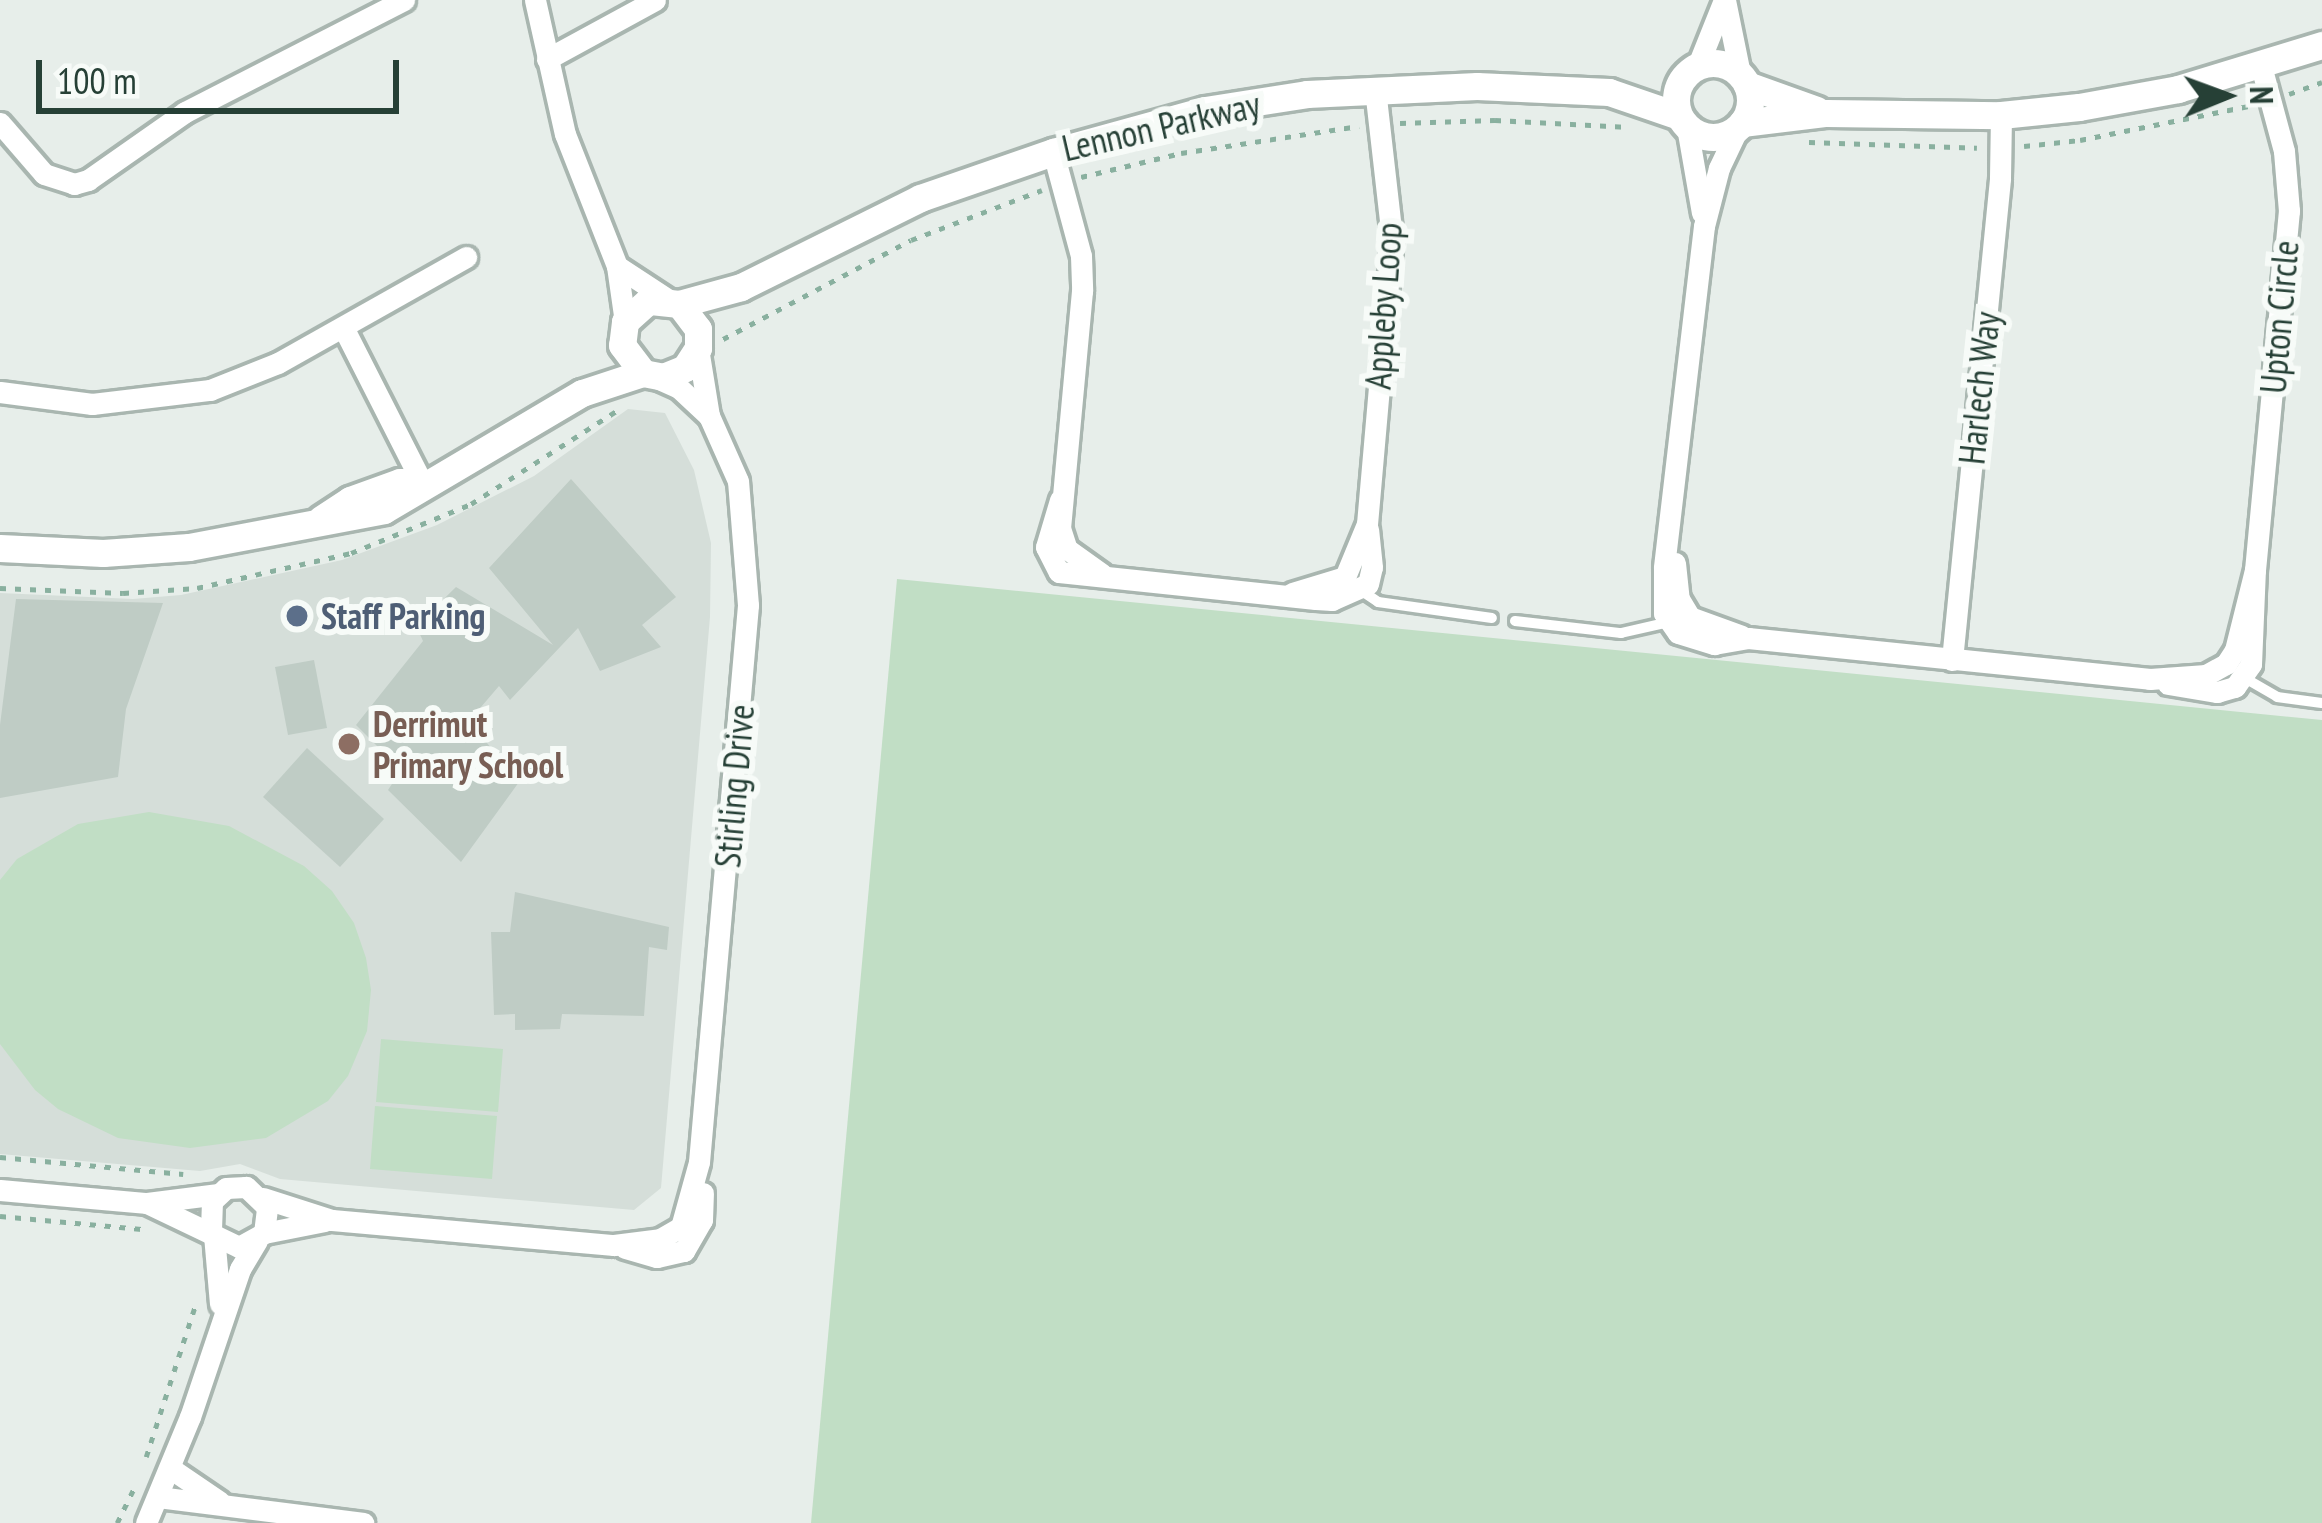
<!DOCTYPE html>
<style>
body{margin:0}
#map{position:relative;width:2322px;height:1523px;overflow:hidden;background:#e7eeea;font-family:"PT Sans Narrow",sans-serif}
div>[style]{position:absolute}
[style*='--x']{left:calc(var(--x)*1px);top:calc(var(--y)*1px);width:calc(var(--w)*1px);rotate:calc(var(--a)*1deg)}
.built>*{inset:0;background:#d5ded9}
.green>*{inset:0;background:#c1dec5}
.building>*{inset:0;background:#bfccc5}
.path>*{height:4.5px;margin-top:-2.25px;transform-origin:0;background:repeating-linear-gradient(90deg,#89b09f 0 6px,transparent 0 15px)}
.roads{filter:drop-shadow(3px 0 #a9b6b0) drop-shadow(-3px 0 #a9b6b0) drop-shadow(0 3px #a9b6b0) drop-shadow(0 -3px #a9b6b0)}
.service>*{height:10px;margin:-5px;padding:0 5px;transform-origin:5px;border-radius:5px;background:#fff}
.minor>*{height:21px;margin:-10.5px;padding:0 10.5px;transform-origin:10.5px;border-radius:10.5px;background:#fff}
.tertiary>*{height:27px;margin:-13.5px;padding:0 13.5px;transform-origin:13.5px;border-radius:13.5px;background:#fff}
.tertiary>.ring{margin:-13.5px;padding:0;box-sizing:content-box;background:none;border:27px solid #fff;border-radius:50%}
.dots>*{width:33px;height:33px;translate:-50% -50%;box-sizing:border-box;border:6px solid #f7fbf8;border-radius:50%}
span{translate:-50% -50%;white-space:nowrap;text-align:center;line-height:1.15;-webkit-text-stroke:12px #f7fbf8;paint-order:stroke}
.street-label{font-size:36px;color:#264036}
.service-label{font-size:36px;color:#4e5e75;font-weight:700}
.left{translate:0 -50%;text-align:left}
.education-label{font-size:36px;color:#785e54;font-weight:700}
.north{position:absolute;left:2166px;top:36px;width:120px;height:120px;-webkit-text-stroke:9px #f7fbf8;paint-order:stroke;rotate:89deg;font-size:33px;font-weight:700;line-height:48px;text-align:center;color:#264036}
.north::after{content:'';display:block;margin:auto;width:42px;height:54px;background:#264036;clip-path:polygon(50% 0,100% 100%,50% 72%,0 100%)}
.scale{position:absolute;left:36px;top:60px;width:363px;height:54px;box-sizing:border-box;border:6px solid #264036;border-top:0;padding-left:15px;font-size:36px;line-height:42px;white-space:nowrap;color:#264036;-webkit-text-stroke:9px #f7fbf8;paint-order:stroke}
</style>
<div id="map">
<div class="built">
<div style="clip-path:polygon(628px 409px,665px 413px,694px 470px,711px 543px,710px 617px,661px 1188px,634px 1210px,280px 1179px,240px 1164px,200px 1171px,0 1154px,0 593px,133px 599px,181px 595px,342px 560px,437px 525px,534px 476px)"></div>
</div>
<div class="green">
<div style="clip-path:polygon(897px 579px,2322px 720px,2322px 1523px,811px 1523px)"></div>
<div style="clip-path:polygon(149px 812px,229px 826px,304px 866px,332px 891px,354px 923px,366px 958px,371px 990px,367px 1031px,348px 1076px,328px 1101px,266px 1138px,190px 1148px,118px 1138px,58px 1109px,35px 1090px,0 1044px,0 880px,17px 859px,78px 824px)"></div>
<div style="clip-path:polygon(381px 1039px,503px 1049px,498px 1112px,376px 1102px)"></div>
<div style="clip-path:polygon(375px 1106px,497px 1116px,492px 1179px,370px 1169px)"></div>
</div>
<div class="building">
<div style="clip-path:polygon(571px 479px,676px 597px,642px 625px,661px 647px,600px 671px,578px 628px,510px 700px,499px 686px,469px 721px,519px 782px,461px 862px,388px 790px,401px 770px,356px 725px,423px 641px,416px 626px,456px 587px,553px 645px,489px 568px)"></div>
<div style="clip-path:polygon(16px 599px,163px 603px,126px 709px,118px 777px,0 798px,0 725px)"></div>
<div style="clip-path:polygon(314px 660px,327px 728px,288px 735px,275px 667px)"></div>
<div style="clip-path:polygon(307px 748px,384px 819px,340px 867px,263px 797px)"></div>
<div style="clip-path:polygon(515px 892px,669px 927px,667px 950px,649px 947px,644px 1016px,562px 1014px,560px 1029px,515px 1030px,515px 1014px,494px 1015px,491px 932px,510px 932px)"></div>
</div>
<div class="path">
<div style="--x:2289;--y:94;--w:35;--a:-20"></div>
<div style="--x:1400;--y:123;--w:95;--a:-1.8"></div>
<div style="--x:1495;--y:120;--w:134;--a:3"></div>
<div style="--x:1809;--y:142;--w:168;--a:2"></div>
<div style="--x:2024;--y:146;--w:56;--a:-6.1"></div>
<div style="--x:2080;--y:140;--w:172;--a:-11.4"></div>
<div style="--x:1081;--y:177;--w:103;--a:-13.5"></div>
<div style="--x:1181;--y:153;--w:180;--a:-8.6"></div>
<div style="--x:723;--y:339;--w:212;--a:-27.8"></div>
<div style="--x:911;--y:240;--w:140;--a:-20.9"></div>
<div style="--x:0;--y:588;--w:123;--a:2.3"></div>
<div style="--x:123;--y:593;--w:74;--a:-3.9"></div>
<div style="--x:197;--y:588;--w:158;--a:-12.8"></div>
<div style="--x:351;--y:553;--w:130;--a:-22.2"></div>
<div style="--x:471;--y:504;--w:174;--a:-32.6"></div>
<div style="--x:0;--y:1157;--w:184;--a:5.3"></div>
<div style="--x:0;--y:1216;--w:145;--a:5.2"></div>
<div style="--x:146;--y:1457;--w:162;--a:-72"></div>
<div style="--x:117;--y:1523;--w:37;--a:-64"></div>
</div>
<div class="roads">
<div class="service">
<div style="--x:1356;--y:587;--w:27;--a:34"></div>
<div style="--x:1378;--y:602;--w:115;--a:8"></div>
<div style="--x:1515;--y:621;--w:107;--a:6.5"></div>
<div style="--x:1621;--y:633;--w:49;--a:-12.9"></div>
<div style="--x:2243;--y:677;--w:39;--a:30"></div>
<div style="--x:2277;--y:697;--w:45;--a:7.6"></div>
</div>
<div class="minor">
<div style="--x:535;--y:0;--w:137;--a:77.4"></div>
<div style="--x:565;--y:134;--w:142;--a:68.5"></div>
<div style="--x:617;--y:266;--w:57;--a:81.9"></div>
<div style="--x:1725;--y:0;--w:76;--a:78.5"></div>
<div style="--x:547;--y:59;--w:123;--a:-28.6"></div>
<div style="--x:1698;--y:65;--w:70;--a:-68.2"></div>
<div style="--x:0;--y:123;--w:67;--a:49.2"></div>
<div style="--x:44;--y:174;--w:32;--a:18"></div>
<div style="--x:74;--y:184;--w:15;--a:-16"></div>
<div style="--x:88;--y:180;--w:118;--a:-35"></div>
<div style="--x:185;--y:112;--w:246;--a:-27.1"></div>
<div style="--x:1739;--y:126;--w:47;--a:115.5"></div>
<div style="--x:1719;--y:168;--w:60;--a:104.5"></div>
<div style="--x:1704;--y:226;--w:344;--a:96.7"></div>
<div style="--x:1664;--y:568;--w:45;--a:90"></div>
<div style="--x:1664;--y:613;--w:24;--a:55"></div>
<div style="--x:1678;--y:633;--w:38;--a:17"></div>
<div style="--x:1714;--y:644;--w:35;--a:-10"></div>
<div style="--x:1748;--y:638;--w:404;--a:5.8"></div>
<div style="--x:2150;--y:679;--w:56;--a:-4.1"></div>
<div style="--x:2206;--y:675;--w:23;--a:-29"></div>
<div style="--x:2226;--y:664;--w:17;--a:-57"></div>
<div style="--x:2235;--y:650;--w:82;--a:-76"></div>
<div style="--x:1687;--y:127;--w:87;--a:80.1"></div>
<div style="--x:1053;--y:152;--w:108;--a:74.9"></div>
<div style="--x:1081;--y:256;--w:35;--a:88"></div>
<div style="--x:1082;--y:291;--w:238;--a:95.3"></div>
<div style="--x:1060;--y:528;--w:22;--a:72"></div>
<div style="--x:1067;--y:549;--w:43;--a:35.5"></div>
<div style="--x:617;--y:266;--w:62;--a:33.2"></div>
<div style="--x:344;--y:329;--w:173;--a:63.1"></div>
<div style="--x:652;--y:376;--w:30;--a:24"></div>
<div style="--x:679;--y:388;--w:41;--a:43"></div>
<div style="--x:0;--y:392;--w:93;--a:7.4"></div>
<div style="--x:92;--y:404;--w:119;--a:-6.8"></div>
<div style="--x:210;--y:390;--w:73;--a:-21.7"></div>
<div style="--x:278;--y:363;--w:216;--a:-29.4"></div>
<div style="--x:1060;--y:500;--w:49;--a:106.6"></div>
<div style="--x:1046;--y:547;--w:28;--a:63"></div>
<div style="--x:1059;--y:572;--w:258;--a:6"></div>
<div style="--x:1316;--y:599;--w:16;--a:4"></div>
<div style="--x:1332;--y:600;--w:39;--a:-24"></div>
<div style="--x:1368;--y:584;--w:17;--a:-77"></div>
<div style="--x:1372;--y:567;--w:37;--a:-96"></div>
<div style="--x:1675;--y:563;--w:36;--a:84"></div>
<div style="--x:1679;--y:599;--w:21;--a:59"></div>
<div style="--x:1690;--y:617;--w:55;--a:20.1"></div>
<div style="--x:1292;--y:593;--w:55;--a:-16.8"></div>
<div style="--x:1345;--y:577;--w:57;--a:-67.5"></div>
<div style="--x:1367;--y:524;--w:287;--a:-85"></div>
<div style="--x:1392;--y:238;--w:151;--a:-96.5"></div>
<div style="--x:1952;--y:660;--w:484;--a:-84.3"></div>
<div style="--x:2000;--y:178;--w:63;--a:-89.1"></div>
<div style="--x:2168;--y:684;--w:50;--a:9.3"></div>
<div style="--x:2217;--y:692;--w:19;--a:-16"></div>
<div style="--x:2235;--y:687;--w:28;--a:-55"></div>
<div style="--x:2251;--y:664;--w:94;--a:-87.6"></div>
<div style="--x:2255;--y:570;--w:361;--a:-84.6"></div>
<div style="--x:2289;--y:211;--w:60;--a:-94.8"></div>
<div style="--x:2284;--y:151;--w:88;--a:-105.1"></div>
<div style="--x:0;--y:1190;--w:148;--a:5.1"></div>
<div style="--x:147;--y:1203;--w:102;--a:25.6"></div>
<div style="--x:239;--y:1247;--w:29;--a:-29"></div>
<div style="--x:264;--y:1233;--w:26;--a:-83"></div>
<div style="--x:267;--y:1207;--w:29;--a:-136"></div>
<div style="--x:246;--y:1187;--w:20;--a:177"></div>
<div style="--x:226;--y:1188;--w:19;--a:137"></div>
<div style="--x:212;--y:1201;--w:28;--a:92"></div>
<div style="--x:263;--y:1198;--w:72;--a:17.7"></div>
<div style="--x:332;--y:1220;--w:283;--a:5.1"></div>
<div style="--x:614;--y:1245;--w:46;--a:-7.4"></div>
<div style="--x:660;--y:1239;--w:24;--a:-30"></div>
<div style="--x:681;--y:1227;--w:67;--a:-74.5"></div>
<div style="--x:699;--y:1162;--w:559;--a:-84.97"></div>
<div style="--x:748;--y:605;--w:124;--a:-94.6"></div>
<div style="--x:738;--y:481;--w:71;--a:-114"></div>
<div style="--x:709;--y:416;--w:69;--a:-99.2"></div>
<div style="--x:147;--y:1203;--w:72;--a:-7.2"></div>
<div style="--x:264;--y:1233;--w:62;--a:-11.1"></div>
<div style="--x:214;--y:1235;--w:69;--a:85"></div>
<div style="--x:625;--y:1248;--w:33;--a:16"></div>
<div style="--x:657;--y:1257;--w:28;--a:-13"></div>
<div style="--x:684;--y:1251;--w:36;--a:-60"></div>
<div style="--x:702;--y:1220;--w:27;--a:-88"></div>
<div style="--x:170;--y:1468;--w:60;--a:34.2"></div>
<div style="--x:158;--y:1497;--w:207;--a:7.2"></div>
<div style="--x:146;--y:1523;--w:115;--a:-67.5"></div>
<div style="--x:190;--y:1417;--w:156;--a:-71.3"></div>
<div style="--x:240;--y:1269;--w:33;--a:-59"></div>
</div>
<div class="tertiary">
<div class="ring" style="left:1676px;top:63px;width:47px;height:47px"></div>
<div style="--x:1747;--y:85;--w:74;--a:19.7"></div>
<div style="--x:1742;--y:123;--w:85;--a:-6.8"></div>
<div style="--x:1826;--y:113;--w:175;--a:0.7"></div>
<div style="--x:2001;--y:115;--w:78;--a:-5.9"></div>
<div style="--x:2079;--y:107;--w:101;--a:-10.3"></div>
<div style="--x:2178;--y:89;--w:151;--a:-17"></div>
<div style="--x:679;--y:304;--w:64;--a:-15.3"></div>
<div style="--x:741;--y:287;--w:200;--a:-26.4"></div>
<div style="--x:920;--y:198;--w:141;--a:-19.1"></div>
<div style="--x:1053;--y:152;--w:158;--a:-15.4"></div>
<div style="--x:1205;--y:110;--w:103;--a:-8.9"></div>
<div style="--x:1307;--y:94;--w:170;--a:-2.7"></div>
<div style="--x:1477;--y:86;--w:132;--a:2.6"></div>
<div style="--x:1609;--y:92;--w:74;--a:18.9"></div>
<div style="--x:321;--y:519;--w:35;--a:-33"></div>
<div style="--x:350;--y:500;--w:53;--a:-19.8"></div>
<div style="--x:400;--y:482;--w:22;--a:3"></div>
<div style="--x:0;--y:548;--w:103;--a:2.8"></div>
<div style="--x:103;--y:553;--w:86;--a:-4"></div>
<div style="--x:189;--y:547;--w:198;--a:-10.7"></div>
<div style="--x:384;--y:510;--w:230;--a:-30.6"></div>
<div style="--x:582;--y:393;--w:64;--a:-18.2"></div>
<div style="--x:643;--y:373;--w:20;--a:11"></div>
<div style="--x:663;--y:377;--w:24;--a:-22"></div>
<div style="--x:685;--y:368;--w:24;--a:-57"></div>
<div style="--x:698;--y:348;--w:19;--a:-90"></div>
<div style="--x:698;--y:329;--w:31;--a:-127"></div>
<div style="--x:679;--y:304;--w:31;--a:-174"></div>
<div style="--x:648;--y:301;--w:31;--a:138"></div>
<div style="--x:625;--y:322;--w:23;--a:97"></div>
<div style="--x:622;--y:345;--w:35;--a:53"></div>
</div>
</div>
<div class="dots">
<div style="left:297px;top:616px;background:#5c6f8a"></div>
<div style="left:349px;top:744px;background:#8d6e63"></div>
</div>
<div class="street-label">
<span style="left:1161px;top:126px;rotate:-13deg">Lennon Parkway</span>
<span style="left:1383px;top:306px;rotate:-86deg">Appleby Loop</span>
<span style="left:2279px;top:317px;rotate:-85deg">Upton Circle</span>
<span style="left:1979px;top:388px;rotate:-84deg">Harlech Way</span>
<span style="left:734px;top:786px;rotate:-85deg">Stirling Drive</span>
</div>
<div class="service-label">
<span class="left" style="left:321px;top:616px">Staff Parking</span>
</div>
<div class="education-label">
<span class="left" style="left:373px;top:744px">Derrimut<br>Primary School</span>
</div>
<div class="north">N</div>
<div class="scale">100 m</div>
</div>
